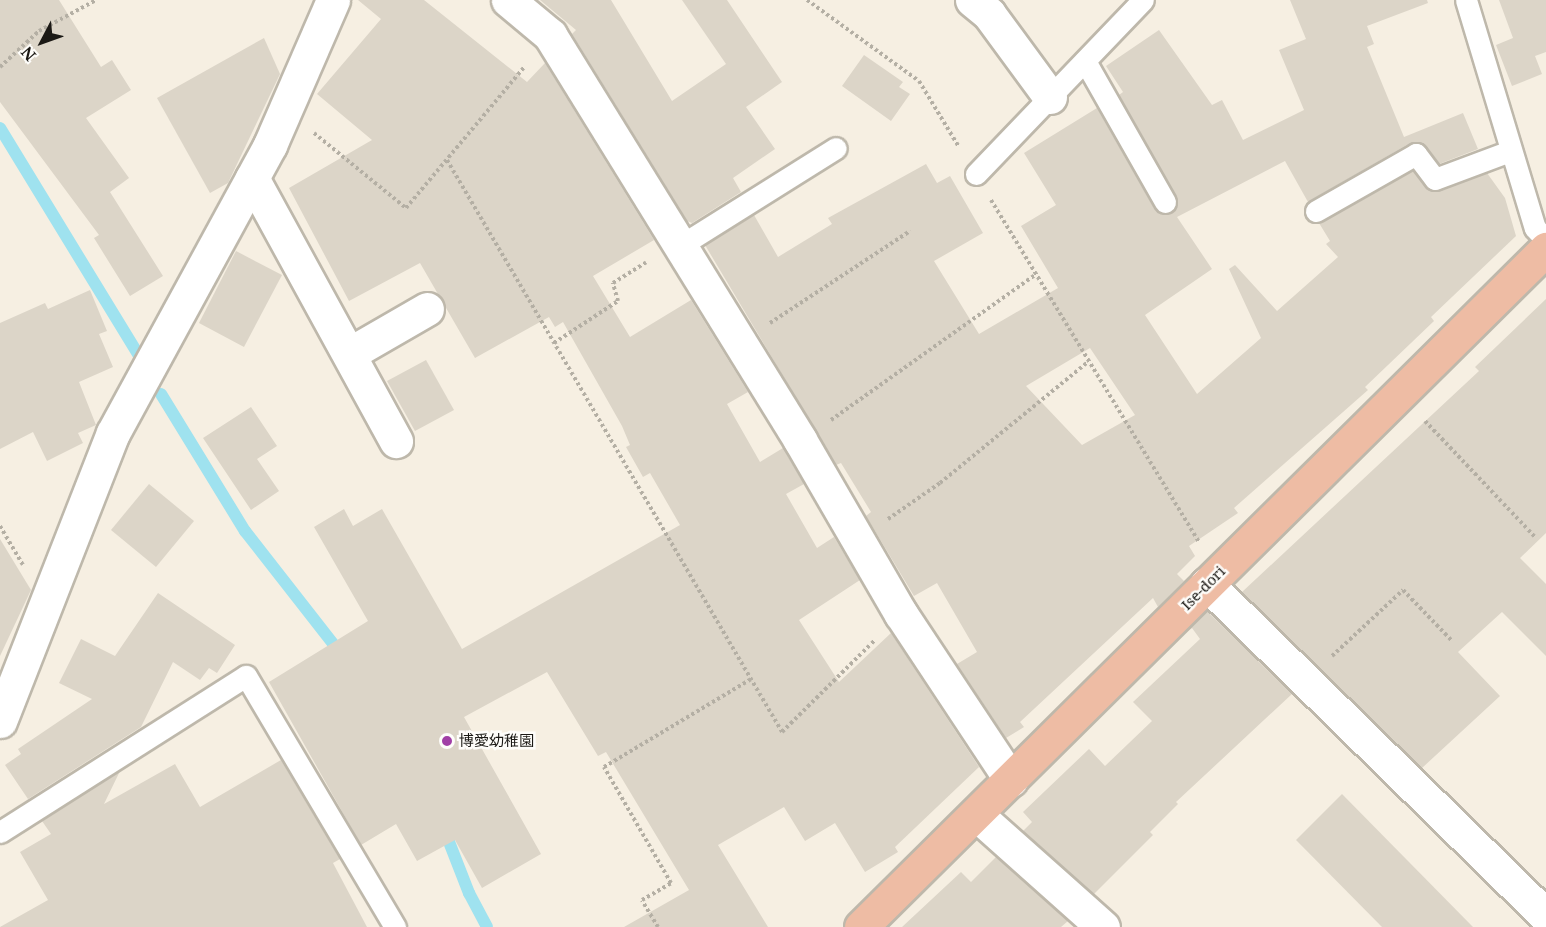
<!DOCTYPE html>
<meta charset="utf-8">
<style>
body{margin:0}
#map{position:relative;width:1546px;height:927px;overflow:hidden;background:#f6efe2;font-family:"Noto Serif","Noto Sans JP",serif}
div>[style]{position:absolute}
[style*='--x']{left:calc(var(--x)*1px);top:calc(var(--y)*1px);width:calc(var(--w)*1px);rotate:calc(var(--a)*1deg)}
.stream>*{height:12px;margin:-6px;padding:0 6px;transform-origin:6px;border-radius:6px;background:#9fe2ef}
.building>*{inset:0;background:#dcd5c8}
.path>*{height:4px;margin-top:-2px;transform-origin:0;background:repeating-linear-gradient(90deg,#b4afa4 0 3px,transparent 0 6px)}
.roads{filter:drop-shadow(2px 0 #beb8ab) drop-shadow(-2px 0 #beb8ab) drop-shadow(0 2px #beb8ab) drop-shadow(0 -2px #beb8ab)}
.service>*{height:21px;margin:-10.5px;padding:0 10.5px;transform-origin:10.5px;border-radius:10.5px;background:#fff}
.minor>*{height:33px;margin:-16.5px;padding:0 16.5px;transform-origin:16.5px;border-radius:16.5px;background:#fff}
.primary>*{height:33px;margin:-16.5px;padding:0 16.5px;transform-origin:16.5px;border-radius:16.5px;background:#eebca4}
.dots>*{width:16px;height:16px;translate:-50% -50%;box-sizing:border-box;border:3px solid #fefdfa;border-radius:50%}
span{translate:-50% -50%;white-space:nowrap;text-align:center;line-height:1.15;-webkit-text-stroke:5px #fefdfa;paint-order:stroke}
.street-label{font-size:15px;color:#1b1915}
.poi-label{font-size:15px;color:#1b1915}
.left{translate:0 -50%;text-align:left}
.north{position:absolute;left:12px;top:12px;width:60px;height:60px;-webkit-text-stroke:4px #fefdfa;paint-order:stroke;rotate:229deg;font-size:16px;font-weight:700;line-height:24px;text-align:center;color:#1b1915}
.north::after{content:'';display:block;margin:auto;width:21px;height:27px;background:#1b1915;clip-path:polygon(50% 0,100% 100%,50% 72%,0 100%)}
</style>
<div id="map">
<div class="stream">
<div style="--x:0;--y:128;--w:267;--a:58.6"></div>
<div style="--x:161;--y:394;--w:161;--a:58.5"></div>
<div style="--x:245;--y:531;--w:156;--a:52"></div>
<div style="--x:444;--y:829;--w:69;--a:68.7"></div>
<div style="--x:469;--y:893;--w:38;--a:62"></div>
</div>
<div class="building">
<div style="clip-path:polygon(0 0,59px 0,101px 67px,112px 60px,131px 90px,86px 118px,129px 178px,110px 192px,163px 276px,130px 296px,94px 238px,99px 235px,0 102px)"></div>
<div style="clip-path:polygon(358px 0,424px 0,527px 82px,545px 63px,654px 240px,593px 276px,630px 337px,691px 300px,748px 392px,727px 404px,760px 462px,783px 448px,804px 484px,786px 494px,817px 548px,834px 537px,860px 580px,799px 620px,839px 682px,891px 633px,979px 767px,895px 847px,898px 852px,865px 872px,835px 823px,805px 841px,784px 807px,718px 845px,768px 927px,624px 927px,689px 890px,606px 752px,598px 756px,547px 672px,464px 717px,541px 854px,482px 888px,455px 840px,417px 861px,396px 824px,361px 845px,269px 682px,368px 621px,314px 527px,344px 509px,353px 526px,382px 509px,462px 649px,680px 525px,650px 473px,643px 477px,626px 447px,630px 445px,622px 426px,563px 322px,555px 327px,549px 317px,475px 358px,420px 263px,349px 301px,289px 188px,372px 140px,317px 94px,381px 19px)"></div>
<div style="clip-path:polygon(540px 0,611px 0,672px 101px,726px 64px,682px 0,727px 0,782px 82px,746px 107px,775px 149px,733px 178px,741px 192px,692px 223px,687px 221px,572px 34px,576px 30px)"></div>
<div style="clip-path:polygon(evenodd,1290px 0,1427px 0,1428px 3px,1367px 26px,1374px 44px,1367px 47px,1404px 137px,1463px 113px,1478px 149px,1439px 164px,1422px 143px,1410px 143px,1308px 202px,1285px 161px,1177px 217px,1212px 269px,1145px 315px,1197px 394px,1261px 338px,1229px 269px,1235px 265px,1277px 311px,1338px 257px,1326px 244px,1330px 241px,1319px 223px,1413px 171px,1432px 191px,1487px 173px,1505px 198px,1516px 236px,1431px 317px,1434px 321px,1365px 387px,1368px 390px,1234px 508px,1238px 513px,1189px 546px,1195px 556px,1177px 574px,1184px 581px,1158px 607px,1153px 598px,1020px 722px,1024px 727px,1006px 738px,957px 664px,977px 652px,937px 583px,914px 596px,866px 516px,871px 512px,841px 463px,836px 465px,705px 245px,754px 215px,778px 257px,832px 224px,828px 218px,926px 164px,937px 183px,950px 176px,983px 233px,934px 261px,979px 334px,1058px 288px,1021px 226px,1056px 205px,1024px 153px,1097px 108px,1154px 208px,1159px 213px,1171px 213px,1176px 208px,1176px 196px,1119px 95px,1123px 92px,1106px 66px,1159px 30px,1212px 105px,1222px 100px,1243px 140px,1304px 110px,1279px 50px,1306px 39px,1290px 0,1090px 348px,1135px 415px,1082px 445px,1026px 386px,1090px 348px)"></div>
<div style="clip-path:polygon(1499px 0,1546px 0,1546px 52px,1535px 56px,1542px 74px,1512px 86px,1496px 45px,1513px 38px)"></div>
<div style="clip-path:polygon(264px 38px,280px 74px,228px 183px,210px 193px,157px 98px)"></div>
<div style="clip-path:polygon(864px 55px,903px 82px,899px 87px,910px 94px,891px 121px,842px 86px)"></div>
<div style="clip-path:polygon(236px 251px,282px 275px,244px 347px,199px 323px)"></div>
<div style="clip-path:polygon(90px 290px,107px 331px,99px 334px,113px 367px,79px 382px,96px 425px,78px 433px,83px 443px,47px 461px,33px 432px,0 449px,0 323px,45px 303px,48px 309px)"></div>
<div style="clip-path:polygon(1546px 299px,1546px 533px,1520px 558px,1546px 584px,1546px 656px,1502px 612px,1458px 652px,1500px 696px,1422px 768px,1242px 592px,1479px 371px,1475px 367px)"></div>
<div style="clip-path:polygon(426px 360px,454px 410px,415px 431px,387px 381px)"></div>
<div style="clip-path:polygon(251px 407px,277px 446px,257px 459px,279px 491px,251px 510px,203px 438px)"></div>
<div style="clip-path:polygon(149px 484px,194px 521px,156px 567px,111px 530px)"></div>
<div style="clip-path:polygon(0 539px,31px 590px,0 656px)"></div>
<div style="clip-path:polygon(158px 593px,235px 645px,217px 673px,209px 668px,200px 680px,173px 662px,141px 727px,28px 799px,5px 765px,21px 754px,18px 749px,92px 699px,59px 683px,81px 639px,115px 656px)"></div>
<div style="clip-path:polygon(1207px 611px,1292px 694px,1176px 802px,1178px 804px,1150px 832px,1153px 835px,1094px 894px,1023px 831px,1032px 822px,1023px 812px,1089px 749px,1105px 766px,1152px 721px,1133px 702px,1200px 639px,1192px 628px,1186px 632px)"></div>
<div style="clip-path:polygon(281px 760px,340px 859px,333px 863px,367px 927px,0 927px,48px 900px,20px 852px,51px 834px,42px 821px,120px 771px,104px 804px,175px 764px,200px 807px)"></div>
<div style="clip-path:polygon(1342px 794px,1473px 927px,1382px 927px,1296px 840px)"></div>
<div style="clip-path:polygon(996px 857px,1068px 921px,1061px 927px,902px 927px,961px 872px,971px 882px)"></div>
</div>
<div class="path">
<div style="--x:807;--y:0;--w:138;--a:35.9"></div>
<div style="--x:919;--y:81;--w:77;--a:58.8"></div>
<div style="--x:0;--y:67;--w:53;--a:-42.7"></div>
<div style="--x:39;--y:31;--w:65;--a:-28.5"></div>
<div style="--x:314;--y:133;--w:119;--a:39.2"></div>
<div style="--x:406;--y:208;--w:185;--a:-50"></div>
<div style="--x:447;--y:160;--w:663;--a:59.64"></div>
<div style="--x:782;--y:732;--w:131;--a:-44.7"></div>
<div style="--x:991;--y:200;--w:400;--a:58.7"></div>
<div style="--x:770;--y:323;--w:168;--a:-33.3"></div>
<div style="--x:554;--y:343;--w:77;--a:-33.3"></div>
<div style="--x:618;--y:301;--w:19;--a:-106"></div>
<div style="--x:613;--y:283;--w:39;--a:-32"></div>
<div style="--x:831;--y:420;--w:250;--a:-35.4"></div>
<div style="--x:1425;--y:421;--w:161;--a:46.5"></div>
<div style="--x:888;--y:519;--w:63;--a:-34.7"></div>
<div style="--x:940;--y:483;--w:191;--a:-39.3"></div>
<div style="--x:0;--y:526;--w:45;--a:59.5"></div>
<div style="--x:1332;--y:656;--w:97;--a:-42.9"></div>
<div style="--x:1403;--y:590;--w:71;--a:46.1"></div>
<div style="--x:658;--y:927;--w:31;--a:-121"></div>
<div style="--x:642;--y:900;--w:34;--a:-30"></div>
<div style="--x:671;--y:883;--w:134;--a:-120"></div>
<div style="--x:604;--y:767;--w:171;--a:-30.9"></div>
</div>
<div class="roads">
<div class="service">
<div style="--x:1466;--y:0;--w:238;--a:73.2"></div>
<div style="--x:1535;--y:228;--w:16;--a:47"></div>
<div style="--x:1085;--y:61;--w:162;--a:60.4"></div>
<div style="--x:976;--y:174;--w:241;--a:-46.2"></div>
<div style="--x:1316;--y:211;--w:115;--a:-29.7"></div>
<div style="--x:1416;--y:154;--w:31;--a:53"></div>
<div style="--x:1435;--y:179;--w:80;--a:-20.5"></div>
<div style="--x:678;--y:247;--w:186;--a:-32.1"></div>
<div style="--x:0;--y:832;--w:291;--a:-32.4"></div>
<div style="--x:246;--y:676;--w:292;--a:59.3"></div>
</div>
<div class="minor">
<div style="--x:508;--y:0;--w:55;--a:39.8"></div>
<div style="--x:550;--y:35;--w:476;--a:58.3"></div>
<div style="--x:800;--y:440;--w:201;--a:59.9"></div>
<div style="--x:901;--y:614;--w:199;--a:56.5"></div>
<div style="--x:972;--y:0;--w:22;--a:39"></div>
<div style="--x:989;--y:14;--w:103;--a:53.7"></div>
<div style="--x:252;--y:178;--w:300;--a:61.3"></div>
<div style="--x:349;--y:354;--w:90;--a:-30"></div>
<div style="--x:1207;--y:584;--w:474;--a:44.4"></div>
<div style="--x:0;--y:721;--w:309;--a:-68.6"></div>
<div style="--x:113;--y:433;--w:328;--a:-61.4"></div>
<div style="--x:270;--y:145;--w:158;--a:-66.5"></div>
<div style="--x:976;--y:814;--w:170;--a:41.7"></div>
</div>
<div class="primary">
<div style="--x:861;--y:927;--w:964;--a:-44.71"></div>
</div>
</div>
<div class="dots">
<div style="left:447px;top:741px;background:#a13fa6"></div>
</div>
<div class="street-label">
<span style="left:1203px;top:588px;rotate:-45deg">Ise-dori</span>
</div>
<div class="poi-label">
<span class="left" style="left:459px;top:741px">博愛幼稚園</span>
</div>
<div class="north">N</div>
</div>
